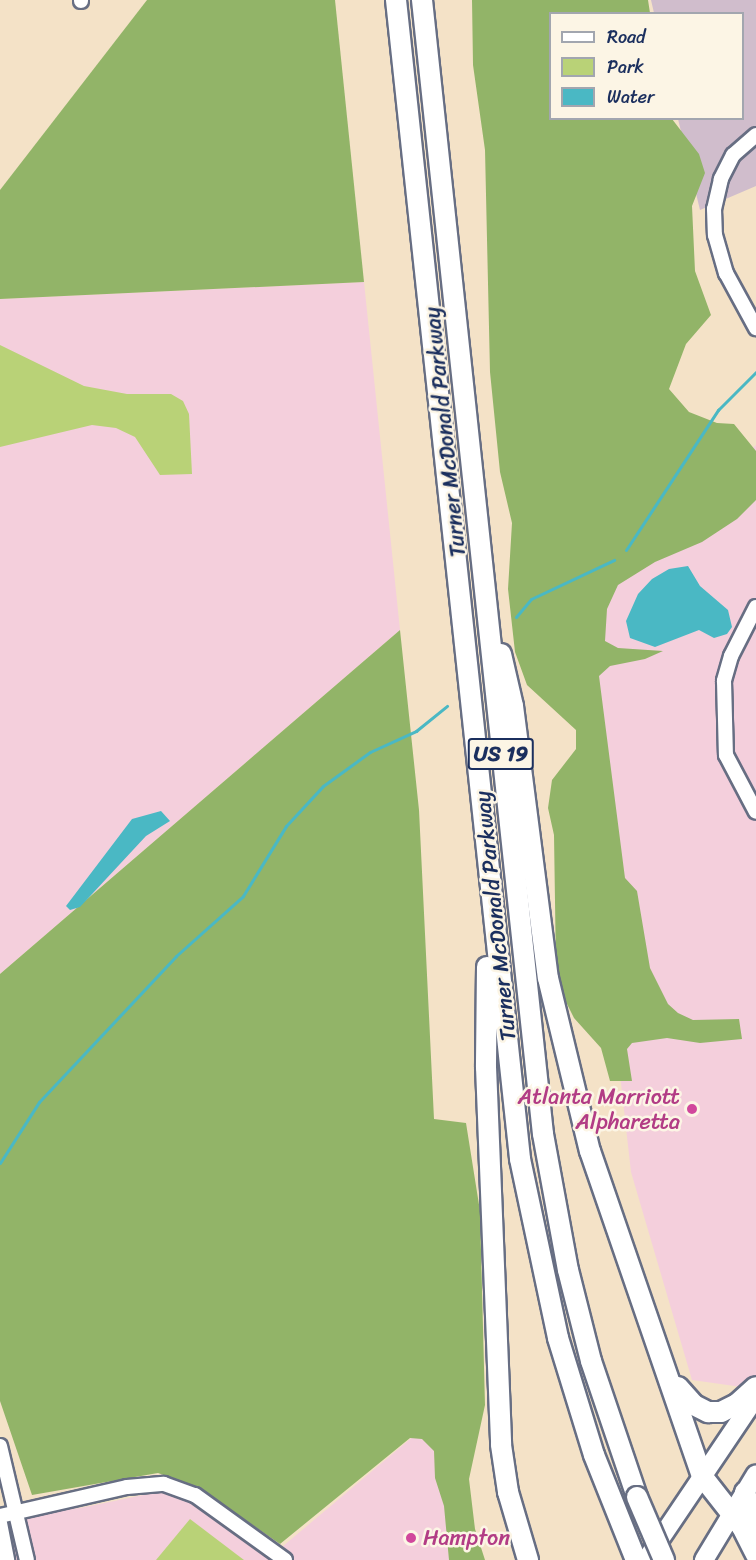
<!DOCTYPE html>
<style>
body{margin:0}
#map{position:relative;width:756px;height:1560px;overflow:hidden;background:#f4e2c7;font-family:Sriracha,sans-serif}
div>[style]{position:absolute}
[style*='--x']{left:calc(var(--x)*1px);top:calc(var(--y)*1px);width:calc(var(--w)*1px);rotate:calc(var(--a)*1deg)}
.built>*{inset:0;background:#f4cfdc}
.industrial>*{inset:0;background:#d0bdcc}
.green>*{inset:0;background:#b9d277}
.forest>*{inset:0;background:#92b468}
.water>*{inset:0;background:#4ab8c4}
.stream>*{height:3px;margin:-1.5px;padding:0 1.5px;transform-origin:1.5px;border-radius:1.5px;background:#4ab8c4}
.roads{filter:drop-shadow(2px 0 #676e83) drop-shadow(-2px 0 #676e83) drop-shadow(0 2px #676e83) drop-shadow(0 -2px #676e83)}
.minor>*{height:14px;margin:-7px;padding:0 7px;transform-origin:7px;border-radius:7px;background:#fff}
.major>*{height:18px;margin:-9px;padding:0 9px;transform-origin:9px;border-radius:9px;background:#fff}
.highway>*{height:20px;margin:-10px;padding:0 10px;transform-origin:10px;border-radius:10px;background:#fff}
.bridges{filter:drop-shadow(2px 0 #676e83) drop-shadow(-2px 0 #676e83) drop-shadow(0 2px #676e83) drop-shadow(0 -2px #676e83)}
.highway-bridge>*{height:20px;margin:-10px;padding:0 10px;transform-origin:10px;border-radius:10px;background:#fff}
.dots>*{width:16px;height:16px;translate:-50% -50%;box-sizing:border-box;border:3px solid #fcf5e5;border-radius:50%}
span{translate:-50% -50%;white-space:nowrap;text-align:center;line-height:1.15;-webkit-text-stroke:5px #fcf5e5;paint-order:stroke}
.shield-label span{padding:2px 4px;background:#fcf5e5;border:2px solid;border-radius:4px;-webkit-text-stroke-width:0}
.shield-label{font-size:21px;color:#1b2f5e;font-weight:700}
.street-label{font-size:22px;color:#1b2f5e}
.hotel-label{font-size:22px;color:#b23c85}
.right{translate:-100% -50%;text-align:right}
.left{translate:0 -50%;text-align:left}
.legend{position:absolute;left:549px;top:12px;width:195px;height:108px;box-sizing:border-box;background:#fcf5e5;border:2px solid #a2a6af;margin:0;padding:8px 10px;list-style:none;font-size:18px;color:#1b2f5e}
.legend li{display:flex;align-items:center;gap:12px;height:30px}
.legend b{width:30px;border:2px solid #a2a6af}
</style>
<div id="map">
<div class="built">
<div style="clip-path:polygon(364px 282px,400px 630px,0 974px,0 299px)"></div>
<div style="clip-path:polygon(756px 445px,756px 1389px,692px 1380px,631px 1172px,561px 550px,679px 519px)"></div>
<div style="clip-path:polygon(447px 1408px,475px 1560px,0 1560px,0 1515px,80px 1508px,158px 1492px,193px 1502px,270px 1557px)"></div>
</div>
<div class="industrial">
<div style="clip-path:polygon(651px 0,756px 0,756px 186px,700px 210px,678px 119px,742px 118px,742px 14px,654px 13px)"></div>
</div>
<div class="green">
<div style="clip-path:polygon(0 345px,84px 386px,127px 394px,171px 394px,183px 401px,189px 414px,192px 474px,160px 475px,135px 437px,116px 428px,92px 425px,0 447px)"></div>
<div style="clip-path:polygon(190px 1519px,244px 1560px,156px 1560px)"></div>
</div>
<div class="forest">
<div style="clip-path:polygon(147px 0,335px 0,364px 282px,0 299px,0 190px)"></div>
<div style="clip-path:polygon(472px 0,648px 0,650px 13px,550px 14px,550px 118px,672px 119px,699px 154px,705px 173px,692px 206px,695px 271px,711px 315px,686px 344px,669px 389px,689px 412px,717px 423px,734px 424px,756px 451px,756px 500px,737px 519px,702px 542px,655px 562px,618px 585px,607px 609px,605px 641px,618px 648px,663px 651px,645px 659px,610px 666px,599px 676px,625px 878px,637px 891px,650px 968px,668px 1004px,678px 1013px,693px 1020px,739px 1019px,742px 1039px,700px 1043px,667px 1038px,632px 1043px,627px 1049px,632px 1081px,610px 1081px,601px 1048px,574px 1018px,563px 996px,556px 968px,554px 835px,548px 808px,552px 780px,576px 749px,576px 730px,527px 685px,515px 652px,508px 589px,512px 523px,500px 472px,490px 372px,485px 150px,473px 65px)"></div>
<div style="clip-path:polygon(400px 630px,419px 810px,434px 1119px,466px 1123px,480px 1211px,485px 1405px,469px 1479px,475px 1529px,485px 1560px,449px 1560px,444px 1506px,435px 1478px,434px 1451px,422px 1439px,410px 1438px,280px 1544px,199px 1488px,158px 1473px,32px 1495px,0 1401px,0 974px)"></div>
</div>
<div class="water">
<div style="clip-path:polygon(688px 566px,700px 586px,728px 610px,732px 627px,727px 634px,714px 638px,699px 630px,655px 647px,630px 638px,626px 621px,638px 594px,652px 579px,669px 569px)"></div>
<div style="clip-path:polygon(161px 811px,170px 821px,146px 836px,80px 907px,70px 910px,66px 906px,132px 819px)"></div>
</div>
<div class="stream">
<div style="--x:626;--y:550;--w:168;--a:-56.7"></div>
<div style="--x:718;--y:410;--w:54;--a:-45"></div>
<div style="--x:516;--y:617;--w:23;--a:-50"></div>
<div style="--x:531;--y:599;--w:92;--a:-25.2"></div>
<div style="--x:0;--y:1163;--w:72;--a:-57.4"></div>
<div style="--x:39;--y:1102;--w:200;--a:-46.8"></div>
<div style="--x:176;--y:956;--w:90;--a:-41.8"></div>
<div style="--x:243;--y:896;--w:82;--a:-58.4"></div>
<div style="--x:286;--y:826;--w:54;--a:-47.2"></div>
<div style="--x:323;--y:786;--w:58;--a:-35.9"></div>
<div style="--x:370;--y:752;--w:51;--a:-24.5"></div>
<div style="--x:416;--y:731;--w:40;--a:-39"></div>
</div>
<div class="roads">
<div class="minor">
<div style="--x:81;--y:0;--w:1;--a:90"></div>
<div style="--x:756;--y:135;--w:30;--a:139"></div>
<div style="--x:733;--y:155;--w:27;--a:117"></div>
<div style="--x:721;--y:179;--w:31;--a:103"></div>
<div style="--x:714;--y:209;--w:26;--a:88"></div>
<div style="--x:715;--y:235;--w:40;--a:74"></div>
<div style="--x:726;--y:273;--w:63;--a:61.4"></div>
<div style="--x:756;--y:607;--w:55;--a:117"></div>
<div style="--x:731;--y:656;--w:26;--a:106"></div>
<div style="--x:724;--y:681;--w:74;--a:88.5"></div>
<div style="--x:726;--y:755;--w:64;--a:62.2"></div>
<div style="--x:0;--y:1446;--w:117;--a:76.7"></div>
<div style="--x:0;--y:1516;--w:130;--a:-12.9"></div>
<div style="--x:127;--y:1487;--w:37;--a:-5"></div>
<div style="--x:164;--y:1484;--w:33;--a:20"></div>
<div style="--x:195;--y:1495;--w:111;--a:35.8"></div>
<div style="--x:0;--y:1523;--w:38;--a:79"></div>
</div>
<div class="major">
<div style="--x:646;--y:1560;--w:197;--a:-56"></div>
<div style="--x:704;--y:1560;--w:100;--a:-58.8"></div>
</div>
<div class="highway">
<div style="--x:396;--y:0;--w:1166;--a:83.89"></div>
<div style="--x:520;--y:1159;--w:183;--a:78"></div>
<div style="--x:558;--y:1338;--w:122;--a:72.9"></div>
<div style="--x:594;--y:1455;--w:113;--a:68.2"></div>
<div style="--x:422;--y:0;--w:1140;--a:83.91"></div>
<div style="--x:543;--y:1134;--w:138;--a:79.6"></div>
<div style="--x:568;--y:1270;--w:94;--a:75.8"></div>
<div style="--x:591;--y:1361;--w:144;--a:71.3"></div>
<div style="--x:501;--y:654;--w:53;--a:77"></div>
<div style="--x:513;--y:706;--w:274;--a:82.7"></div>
<div style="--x:548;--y:978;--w:178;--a:76.4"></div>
<div style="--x:590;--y:1151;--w:344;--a:71"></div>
<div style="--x:702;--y:1476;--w:65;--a:51.9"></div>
<div style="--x:742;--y:1527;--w:31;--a:63"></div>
<div style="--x:487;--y:967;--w:100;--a:90.6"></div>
<div style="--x:486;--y:1067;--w:378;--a:87.7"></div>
<div style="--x:501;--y:1445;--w:48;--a:81.5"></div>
<div style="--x:508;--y:1492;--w:71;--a:73.6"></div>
<div style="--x:678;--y:1387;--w:24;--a:48"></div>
<div style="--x:694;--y:1405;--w:16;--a:27"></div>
<div style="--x:708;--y:1412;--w:13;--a:0"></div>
<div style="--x:721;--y:1412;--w:18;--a:-27"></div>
<div style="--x:737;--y:1404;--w:25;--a:-42"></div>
<div style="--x:745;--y:1492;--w:40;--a:74"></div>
</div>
</div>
<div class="bridges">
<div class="highway-bridge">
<div style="--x:637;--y:1497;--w:69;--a:66.8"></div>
</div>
</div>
<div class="dots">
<div style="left:692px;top:1109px;background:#d1479c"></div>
<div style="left:411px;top:1538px;background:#d1479c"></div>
</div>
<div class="shield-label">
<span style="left:501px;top:754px">US 19</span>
</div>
<div class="street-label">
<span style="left:445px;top:432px;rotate:-96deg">Turner McDonald Parkway</span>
<span style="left:495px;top:916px;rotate:-96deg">Turner McDonald Parkway</span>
</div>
<div class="hotel-label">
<span class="right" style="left:680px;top:1109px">Atlanta Marriott<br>Alpharetta</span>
<span class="left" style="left:423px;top:1538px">Hampton</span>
</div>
<ul class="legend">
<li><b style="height:8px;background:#fff"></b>Road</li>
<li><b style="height:16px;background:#b9d277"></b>Park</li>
<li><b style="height:16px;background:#4ab8c4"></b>Water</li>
</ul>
</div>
